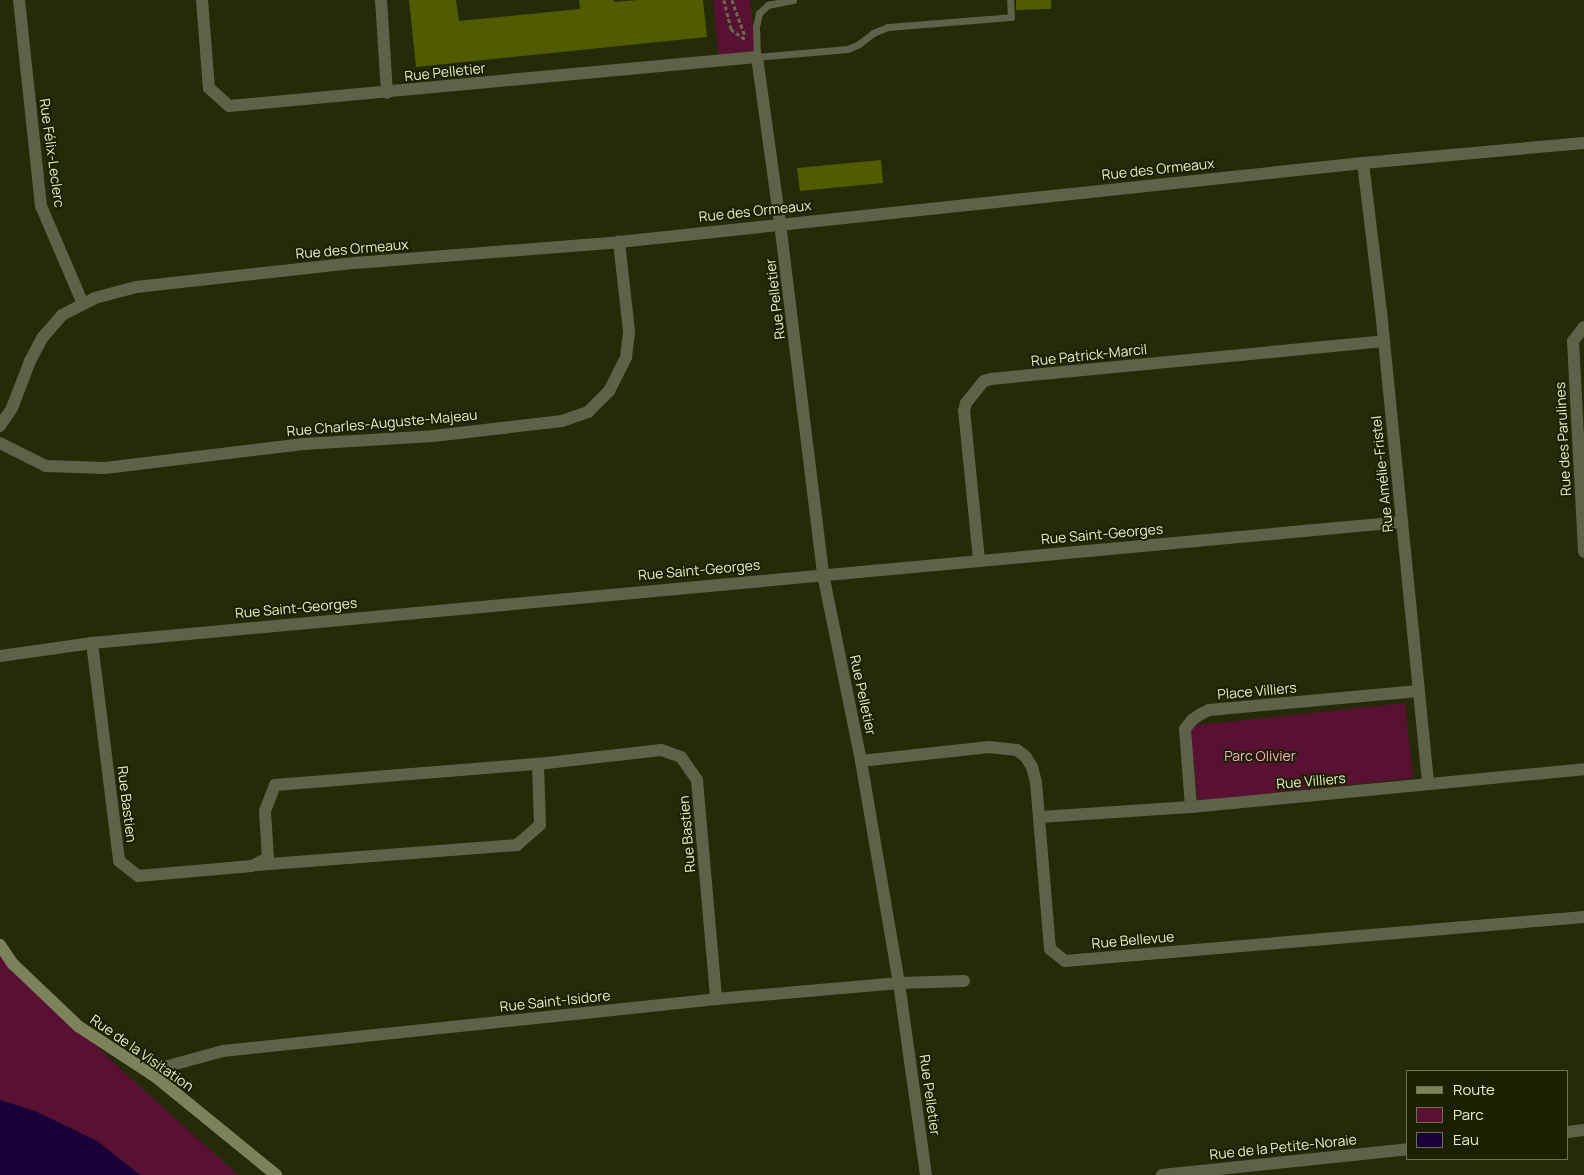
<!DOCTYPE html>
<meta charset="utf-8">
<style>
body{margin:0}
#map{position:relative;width:1584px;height:1175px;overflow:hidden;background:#252a09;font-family:Manrope,sans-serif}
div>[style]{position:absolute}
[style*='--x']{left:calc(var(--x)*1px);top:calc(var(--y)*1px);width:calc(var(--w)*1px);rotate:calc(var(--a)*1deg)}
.green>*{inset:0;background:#591133}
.water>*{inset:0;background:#1a0039}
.building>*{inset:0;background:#515b00}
.path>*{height:2.5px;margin-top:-1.25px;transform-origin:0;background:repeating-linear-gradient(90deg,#666c4b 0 4px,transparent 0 6.5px)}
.service>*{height:7px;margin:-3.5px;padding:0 3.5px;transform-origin:3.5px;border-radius:3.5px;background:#5d6249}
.minor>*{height:12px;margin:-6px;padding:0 6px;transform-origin:6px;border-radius:6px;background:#5d6249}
.tertiary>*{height:12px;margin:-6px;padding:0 6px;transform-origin:6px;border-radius:6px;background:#5d6249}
.secondary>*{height:12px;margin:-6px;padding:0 6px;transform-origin:6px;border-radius:6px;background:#7c835b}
span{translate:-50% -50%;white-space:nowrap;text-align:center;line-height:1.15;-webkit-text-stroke:4px #1c2001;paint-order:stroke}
.street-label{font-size:14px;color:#e7eece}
.park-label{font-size:14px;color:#f7aac5}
.legend{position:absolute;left:1406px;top:1070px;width:162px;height:90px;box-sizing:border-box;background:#1c2001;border:1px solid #6d7253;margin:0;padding:6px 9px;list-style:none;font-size:15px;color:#e7eece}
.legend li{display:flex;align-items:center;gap:10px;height:25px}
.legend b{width:25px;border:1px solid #6d7253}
</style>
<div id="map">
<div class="green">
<div style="clip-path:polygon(713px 0,750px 0,757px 57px,719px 61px)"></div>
<div style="clip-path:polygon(1405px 703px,1413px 778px,1198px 801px,1189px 726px)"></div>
<div style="clip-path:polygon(0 954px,126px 1074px,238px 1175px,140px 1175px,97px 1141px,35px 1111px,0 1100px)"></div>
</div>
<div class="water">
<div style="clip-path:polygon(0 1100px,35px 1111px,97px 1141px,140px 1175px,0 1175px)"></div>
</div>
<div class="building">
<div style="clip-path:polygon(409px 0,456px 0,459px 21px,580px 9px,579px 0,614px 0,614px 2px,638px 0,703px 0,707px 37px,416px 67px)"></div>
<div style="clip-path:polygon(1016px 0,1051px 0,1051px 9px,1016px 10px)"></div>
<div style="clip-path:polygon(881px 160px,883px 183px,800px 191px,797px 168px)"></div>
</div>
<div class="path">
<div style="--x:724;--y:0;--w:30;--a:76"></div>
<div style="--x:731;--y:29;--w:19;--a:36"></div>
<div style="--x:732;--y:0;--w:38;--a:70"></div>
</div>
<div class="service">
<div style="--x:793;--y:0;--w:25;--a:169"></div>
<div style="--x:768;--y:5;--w:12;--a:138"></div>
<div style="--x:759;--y:13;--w:14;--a:102"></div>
<div style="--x:756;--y:27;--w:30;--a:88"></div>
<div style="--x:757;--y:57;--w:91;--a:-5"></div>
<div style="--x:848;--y:49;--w:12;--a:-24"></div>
<div style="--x:859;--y:44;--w:18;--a:-38"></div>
<div style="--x:873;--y:33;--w:16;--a:-22"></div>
<div style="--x:888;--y:27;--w:123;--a:-4.6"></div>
<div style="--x:1011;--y:17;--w:17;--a:-93"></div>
</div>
<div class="minor">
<div style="--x:19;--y:0;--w:207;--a:83.9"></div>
<div style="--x:41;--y:206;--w:107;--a:66.8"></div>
<div style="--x:202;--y:0;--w:88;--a:85.5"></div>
<div style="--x:209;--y:88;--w:27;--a:42"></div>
<div style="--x:229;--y:106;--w:530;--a:-5.3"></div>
<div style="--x:757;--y:57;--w:168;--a:82.1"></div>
<div style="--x:780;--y:223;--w:354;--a:83"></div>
<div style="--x:823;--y:574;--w:191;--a:78.5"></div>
<div style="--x:861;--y:761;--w:225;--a:80.3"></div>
<div style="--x:899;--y:983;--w:194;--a:82"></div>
<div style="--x:381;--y:0;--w:93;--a:86.3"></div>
<div style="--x:1363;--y:163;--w:149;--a:83.1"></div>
<div style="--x:1381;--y:311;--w:474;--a:84.3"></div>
<div style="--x:1584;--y:327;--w:18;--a:128"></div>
<div style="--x:1573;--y:341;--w:211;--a:87"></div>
<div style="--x:0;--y:426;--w:22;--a:-56"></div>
<div style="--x:12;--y:408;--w:50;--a:-69"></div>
<div style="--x:30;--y:361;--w:27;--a:-62"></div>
<div style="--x:43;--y:337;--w:29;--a:-49"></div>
<div style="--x:62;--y:315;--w:37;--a:-27"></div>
<div style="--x:95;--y:298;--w:42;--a:-15"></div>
<div style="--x:136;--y:287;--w:220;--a:-6.3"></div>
<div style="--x:355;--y:263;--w:265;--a:-4.5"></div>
<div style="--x:619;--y:242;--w:748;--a:-6.06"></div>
<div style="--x:1363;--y:163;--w:222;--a:-5.2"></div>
<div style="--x:0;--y:443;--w:51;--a:26.6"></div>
<div style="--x:46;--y:466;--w:59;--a:1.9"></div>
<div style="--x:105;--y:468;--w:200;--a:-6.9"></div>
<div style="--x:304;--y:444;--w:129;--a:-3.5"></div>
<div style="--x:433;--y:436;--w:130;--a:-6.6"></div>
<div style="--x:562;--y:421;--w:28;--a:-19"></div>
<div style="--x:588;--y:412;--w:30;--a:-45"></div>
<div style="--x:609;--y:391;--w:38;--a:-63"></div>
<div style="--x:626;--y:357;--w:26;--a:-83"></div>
<div style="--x:629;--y:331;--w:90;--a:-96.4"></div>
<div style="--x:979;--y:560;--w:150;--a:-95.7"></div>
<div style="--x:964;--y:411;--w:8;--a:-76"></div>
<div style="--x:966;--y:403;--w:28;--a:-51"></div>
<div style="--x:984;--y:381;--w:7;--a:-16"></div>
<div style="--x:991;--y:379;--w:395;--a:-5.5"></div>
<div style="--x:92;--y:643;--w:220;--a:82.9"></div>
<div style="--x:119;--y:861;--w:24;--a:38"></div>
<div style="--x:138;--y:876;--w:114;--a:-5"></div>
<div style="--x:252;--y:866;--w:18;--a:-27"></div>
<div style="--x:268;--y:858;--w:47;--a:-93.7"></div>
<div style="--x:265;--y:811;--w:28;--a:-69"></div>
<div style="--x:275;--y:785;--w:264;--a:-4.6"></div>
<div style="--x:538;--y:764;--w:124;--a:-6.5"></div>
<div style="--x:661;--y:750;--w:21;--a:19"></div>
<div style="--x:681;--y:757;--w:28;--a:55"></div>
<div style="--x:697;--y:780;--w:220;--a:85"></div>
<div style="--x:0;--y:656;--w:93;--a:-8"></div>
<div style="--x:92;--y:643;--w:1316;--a:-5.28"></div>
<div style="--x:861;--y:761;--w:129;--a:-6.2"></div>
<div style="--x:989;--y:747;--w:28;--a:6"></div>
<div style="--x:1017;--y:750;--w:11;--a:38"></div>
<div style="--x:1026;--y:757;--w:12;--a:59"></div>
<div style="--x:1032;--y:767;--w:16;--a:75"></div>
<div style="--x:1036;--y:782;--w:168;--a:85.2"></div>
<div style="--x:1050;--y:949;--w:19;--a:39"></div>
<div style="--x:1065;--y:961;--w:521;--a:-4.85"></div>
<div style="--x:1191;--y:807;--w:78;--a:-94.4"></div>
<div style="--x:1185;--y:729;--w:11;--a:-52"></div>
<div style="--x:1192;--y:720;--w:11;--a:-34"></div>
<div style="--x:1201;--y:714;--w:9;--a:-27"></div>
<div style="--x:1209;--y:710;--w:210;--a:-5.2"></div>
<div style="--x:1040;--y:817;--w:151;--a:-3.8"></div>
<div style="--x:1191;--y:807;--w:395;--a:-5.5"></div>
<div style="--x:257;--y:865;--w:261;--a:-4.4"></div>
<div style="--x:517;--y:845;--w:30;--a:-41"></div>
<div style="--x:540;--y:825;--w:61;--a:-91.9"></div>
<div style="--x:156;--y:1077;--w:16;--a:-43"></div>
<div style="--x:168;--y:1066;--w:57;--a:-15.3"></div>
<div style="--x:223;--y:1051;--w:496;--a:-6"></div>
<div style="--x:716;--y:999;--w:184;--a:-5"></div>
<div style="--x:899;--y:983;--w:65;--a:-1.8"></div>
</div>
<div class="tertiary">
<div style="--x:1568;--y:1132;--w:16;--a:-7"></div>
<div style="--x:1162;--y:1175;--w:247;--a:-6"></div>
</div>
<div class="secondary">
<div style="--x:0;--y:945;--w:23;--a:56"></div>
<div style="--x:13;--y:964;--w:90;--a:43.6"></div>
<div style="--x:78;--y:1026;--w:93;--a:33.2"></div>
<div style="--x:156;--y:1077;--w:155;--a:39.2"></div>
</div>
<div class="street-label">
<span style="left:445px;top:72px;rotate:-6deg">Rue Pelletier</span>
<span style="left:52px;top:153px;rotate:82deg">Rue Félix-Leclerc</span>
<span style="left:1158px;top:169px;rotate:-6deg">Rue des Ormeaux</span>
<span style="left:755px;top:211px;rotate:-6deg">Rue des Ormeaux</span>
<span style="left:352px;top:249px;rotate:-5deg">Rue des Ormeaux</span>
<span style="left:775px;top:299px;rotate:-97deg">Rue Pelletier</span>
<span style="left:1089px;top:355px;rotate:-6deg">Rue Patrick-Marcil</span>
<span style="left:382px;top:423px;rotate:-5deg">Rue Charles-Auguste-Majeau</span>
<span style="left:1563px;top:439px;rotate:-93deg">Rue des Parulines</span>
<span style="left:1382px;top:474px;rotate:-96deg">Rue Amélie-Fristel</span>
<span style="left:1102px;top:534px;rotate:-5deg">Rue Saint-Georges</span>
<span style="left:699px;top:570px;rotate:-5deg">Rue Saint-Georges</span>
<span style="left:296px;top:608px;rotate:-5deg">Rue Saint-Georges</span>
<span style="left:1257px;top:691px;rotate:-5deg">Place Villiers</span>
<span style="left:863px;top:695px;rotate:78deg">Rue Pelletier</span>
<span style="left:1311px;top:781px;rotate:-5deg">Rue Villiers</span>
<span style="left:127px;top:804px;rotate:83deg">Rue Bastien</span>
<span style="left:687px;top:834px;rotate:-95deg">Rue Bastien</span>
<span style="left:1133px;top:940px;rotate:-5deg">Rue Bellevue</span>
<span style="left:555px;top:1001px;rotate:-6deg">Rue Saint-Isidore</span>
<span style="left:142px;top:1053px;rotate:35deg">Rue de la Visitation</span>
<span style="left:930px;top:1095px;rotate:82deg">Rue Pelletier</span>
<span style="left:1283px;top:1147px;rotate:-6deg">Rue de la Petite-Noraie</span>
</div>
<div class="park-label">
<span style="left:1260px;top:756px">Parc Olivier</span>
</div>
<ul class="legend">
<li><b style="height:6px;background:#7c835b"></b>Route</li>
<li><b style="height:14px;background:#591133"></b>Parc</li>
<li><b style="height:14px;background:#1a0039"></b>Eau</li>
</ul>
</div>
